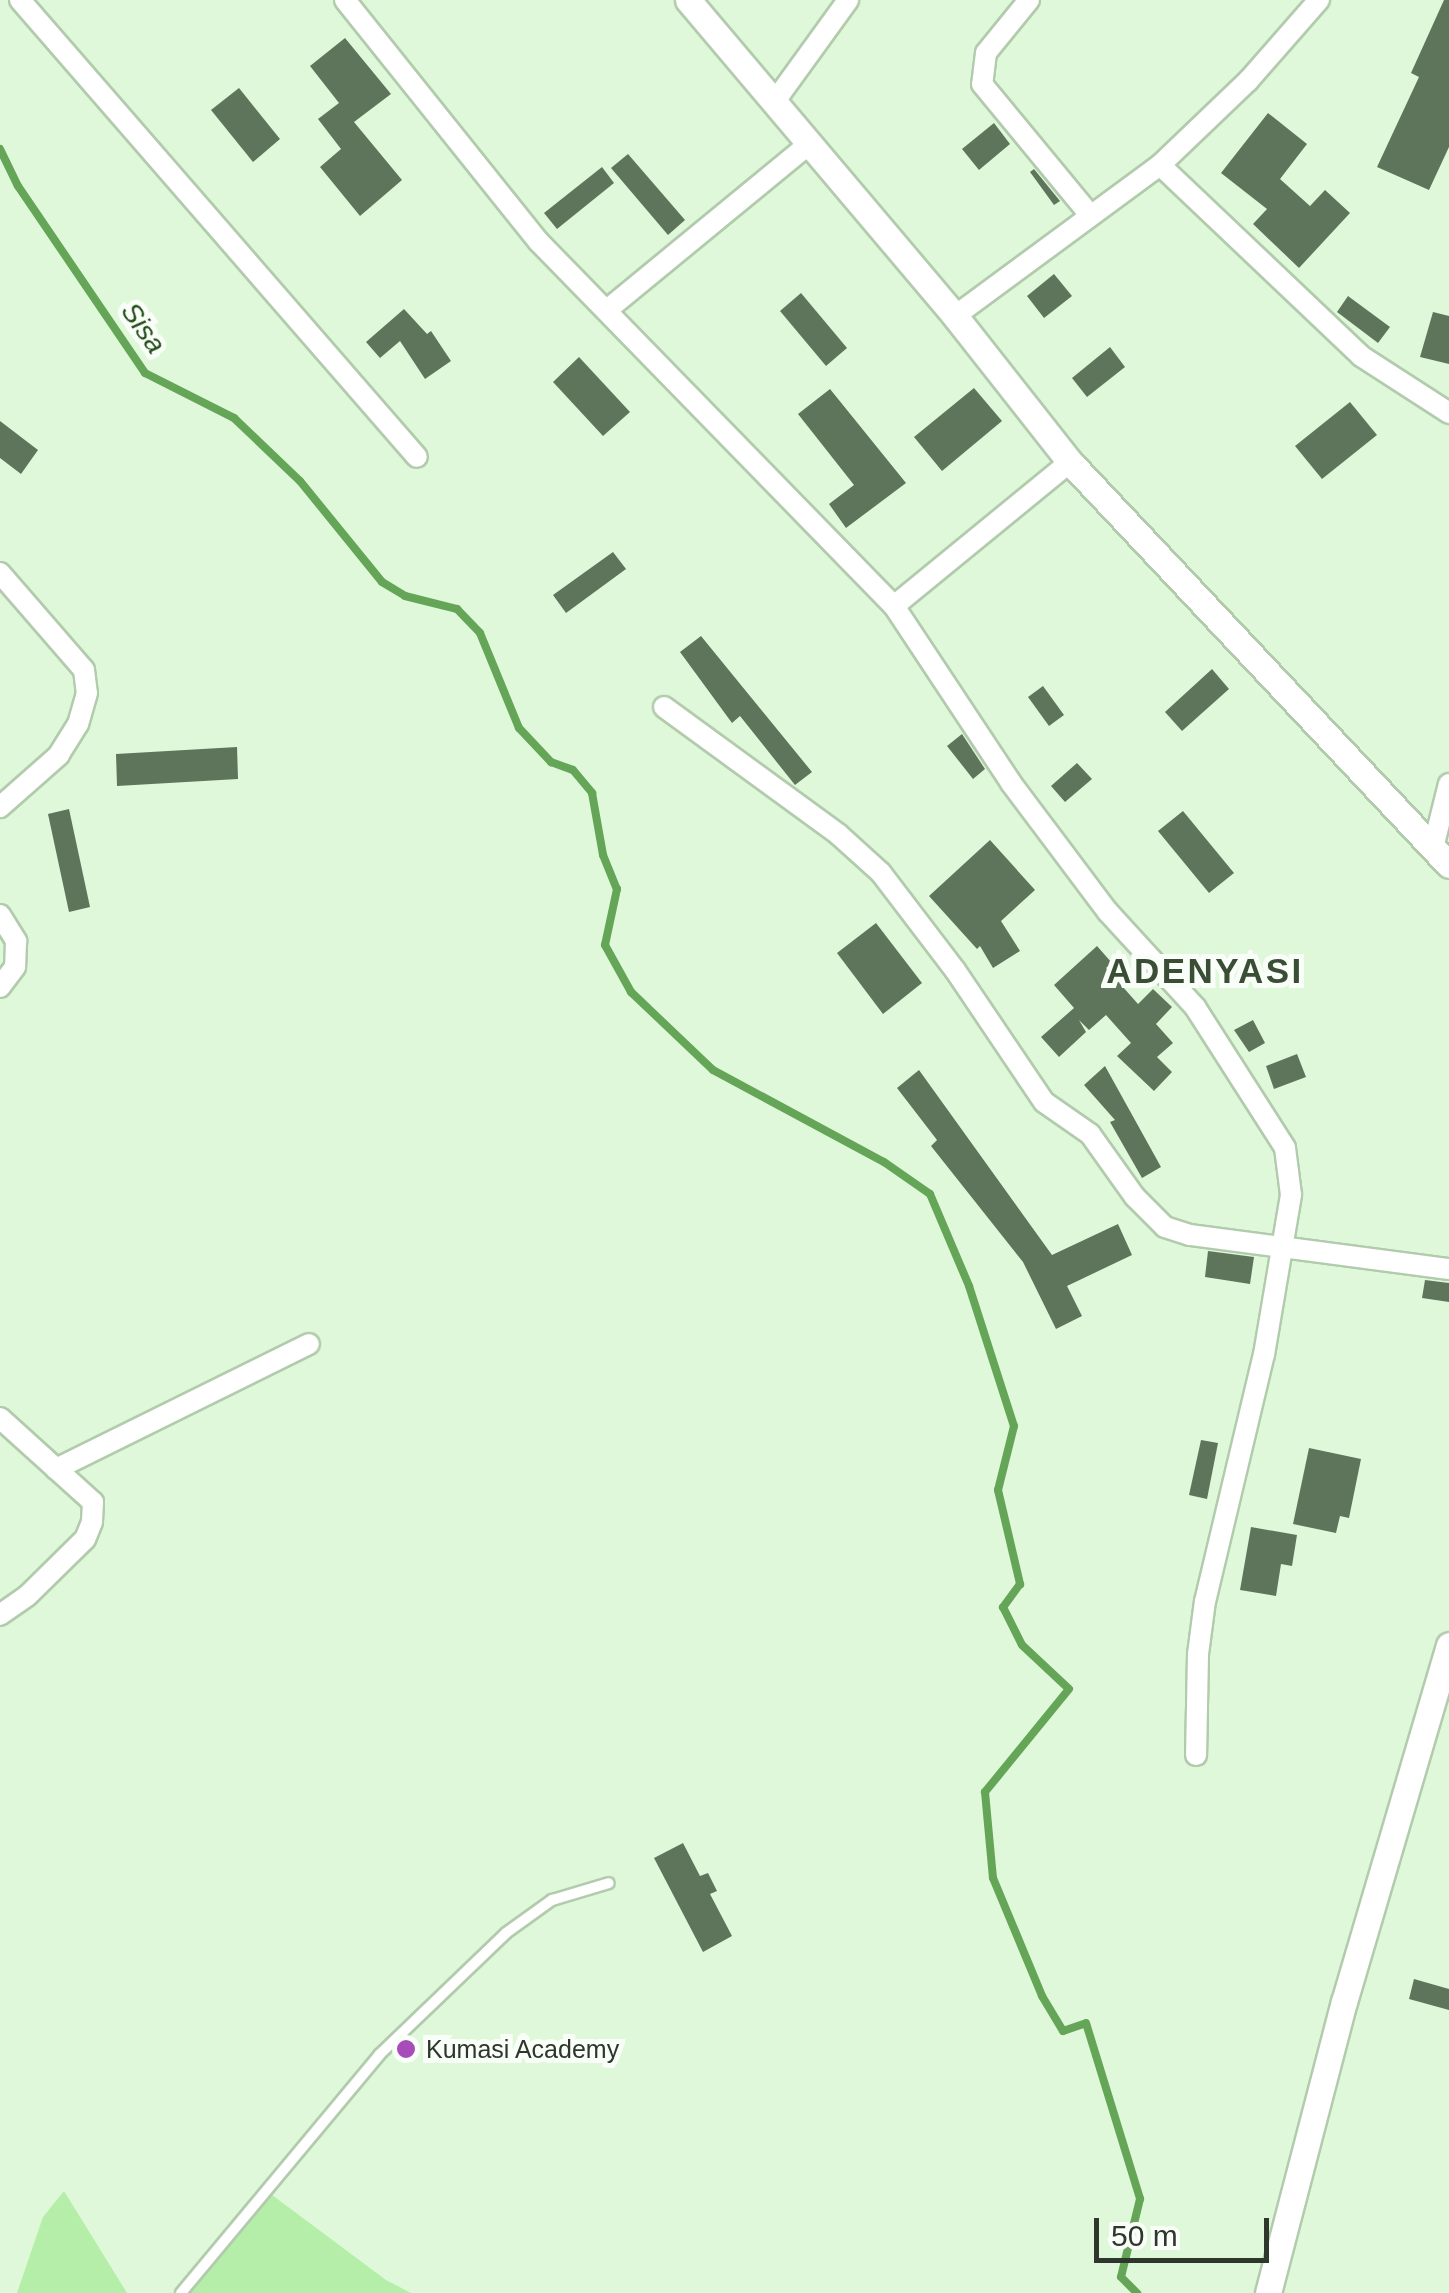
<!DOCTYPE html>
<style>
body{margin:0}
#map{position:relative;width:1449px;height:2293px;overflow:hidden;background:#dff8da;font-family:Arial,sans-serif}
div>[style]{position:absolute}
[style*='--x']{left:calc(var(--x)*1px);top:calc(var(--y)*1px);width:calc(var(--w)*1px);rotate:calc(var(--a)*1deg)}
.green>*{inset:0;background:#b4eea8}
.stream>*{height:8px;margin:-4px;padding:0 4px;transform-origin:4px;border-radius:4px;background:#64a557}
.building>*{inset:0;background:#5f755b}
.roads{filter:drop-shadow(2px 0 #b2cbad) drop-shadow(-2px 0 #b2cbad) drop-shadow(0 2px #b2cbad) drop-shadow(0 -2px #b2cbad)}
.service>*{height:10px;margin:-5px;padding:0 5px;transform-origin:5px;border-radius:5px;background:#fff}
.minor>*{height:20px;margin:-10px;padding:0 10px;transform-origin:10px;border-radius:10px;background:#fff}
.tertiary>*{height:25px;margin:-12.5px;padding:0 12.5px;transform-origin:12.5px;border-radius:12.5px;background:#fff}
.dots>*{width:28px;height:28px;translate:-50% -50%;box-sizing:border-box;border:5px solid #f9fef8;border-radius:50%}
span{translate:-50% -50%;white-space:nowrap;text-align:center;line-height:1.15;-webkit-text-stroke:10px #f9fef8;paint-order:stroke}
.poi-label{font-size:25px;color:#2e372c}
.left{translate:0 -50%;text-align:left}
.water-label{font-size:28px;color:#1f4b16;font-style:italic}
.district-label{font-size:35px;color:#394e35;font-weight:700;letter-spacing:2.5px}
.scale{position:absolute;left:1094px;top:2218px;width:175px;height:45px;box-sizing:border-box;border:5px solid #2e372c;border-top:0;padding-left:12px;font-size:30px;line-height:35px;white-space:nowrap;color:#2e372c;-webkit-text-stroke:8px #f9fef8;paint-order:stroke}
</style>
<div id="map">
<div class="green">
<div style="clip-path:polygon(264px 2189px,386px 2280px,411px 2293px,184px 2293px)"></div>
<div style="clip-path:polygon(64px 2191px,127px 2293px,17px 2293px,43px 2217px)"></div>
</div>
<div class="stream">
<div style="--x:0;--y:149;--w:41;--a:64.1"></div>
<div style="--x:18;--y:186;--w:226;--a:55.8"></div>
<div style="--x:145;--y:373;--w:100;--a:26.8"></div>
<div style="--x:234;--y:418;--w:91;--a:43.7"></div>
<div style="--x:300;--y:481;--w:130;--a:50.9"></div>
<div style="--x:382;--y:582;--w:27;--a:31"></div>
<div style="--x:405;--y:596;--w:54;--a:14"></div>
<div style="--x:457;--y:609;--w:33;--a:46"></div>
<div style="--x:480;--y:633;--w:103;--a:67.7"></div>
<div style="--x:519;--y:728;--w:47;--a:46.7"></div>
<div style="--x:551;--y:762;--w:23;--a:20"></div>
<div style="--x:573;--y:770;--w:30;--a:50"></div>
<div style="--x:592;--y:793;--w:63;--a:79.9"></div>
<div style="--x:603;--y:855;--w:37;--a:68"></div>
<div style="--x:617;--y:889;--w:57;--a:102.1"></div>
<div style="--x:605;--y:945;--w:54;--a:61"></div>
<div style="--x:631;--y:992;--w:113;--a:43.6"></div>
<div style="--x:713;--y:1070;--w:194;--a:28.3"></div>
<div style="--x:884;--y:1162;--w:56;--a:34.8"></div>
<div style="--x:930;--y:1194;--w:100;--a:67"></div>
<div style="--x:969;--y:1286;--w:147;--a:72.2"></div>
<div style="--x:1014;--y:1426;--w:66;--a:104"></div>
<div style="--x:998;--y:1490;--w:97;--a:76.8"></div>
<div style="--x:1020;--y:1584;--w:29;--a:126"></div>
<div style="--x:1003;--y:1607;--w:42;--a:63.4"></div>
<div style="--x:1022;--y:1645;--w:64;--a:43.1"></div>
<div style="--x:1069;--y:1689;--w:133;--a:129.2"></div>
<div style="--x:985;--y:1792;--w:86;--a:84.7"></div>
<div style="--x:993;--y:1878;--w:128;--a:67.4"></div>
<div style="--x:1042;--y:1996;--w:41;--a:59"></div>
<div style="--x:1063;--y:2031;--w:24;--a:-19"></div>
<div style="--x:1086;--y:2023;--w:184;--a:72.9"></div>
<div style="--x:1140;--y:2199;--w:80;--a:103.7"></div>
<div style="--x:1121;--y:2277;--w:23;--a:45"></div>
</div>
<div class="building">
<div style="clip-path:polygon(1444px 0,1449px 0,1449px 147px,1429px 190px,1377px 167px,1419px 77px,1411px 73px)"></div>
<div style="clip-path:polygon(345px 38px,391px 94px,354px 122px,402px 180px,360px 216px,320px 167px,341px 149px,318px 119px,339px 103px,310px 66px)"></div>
<div style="clip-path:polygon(239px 88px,280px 139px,253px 162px,211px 110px)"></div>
<div style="clip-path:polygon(1268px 113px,1307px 144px,1280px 179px,1310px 206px,1325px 190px,1350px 213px,1299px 268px,1253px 224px,1267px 209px,1221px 173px)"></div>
<div style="clip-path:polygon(994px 123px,1010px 144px,979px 170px,962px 149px)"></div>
<div style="clip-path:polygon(628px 154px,685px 220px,668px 235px,611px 168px)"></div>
<div style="clip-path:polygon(602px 167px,614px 183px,557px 229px,544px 213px)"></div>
<div style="clip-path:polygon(1034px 169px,1060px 201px,1054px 205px,1030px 172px)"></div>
<div style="clip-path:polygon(1054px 274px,1072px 296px,1044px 318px,1027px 296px)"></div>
<div style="clip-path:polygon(801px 293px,847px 348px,826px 366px,780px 311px)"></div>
<div style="clip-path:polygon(1348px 296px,1390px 327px,1378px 343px,1337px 312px)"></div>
<div style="clip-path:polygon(404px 309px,427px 334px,431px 331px,451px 361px,425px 379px,400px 341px,380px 358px,366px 342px)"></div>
<div style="clip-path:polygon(1433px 312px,1449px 316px,1449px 364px,1420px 357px)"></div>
<div style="clip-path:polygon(1110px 347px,1125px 367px,1087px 397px,1072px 378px)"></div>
<div style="clip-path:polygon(579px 357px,630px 412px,603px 436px,553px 382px)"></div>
<div style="clip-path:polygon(974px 388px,1002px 421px,942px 471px,914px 437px)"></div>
<div style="clip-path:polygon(830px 389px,906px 483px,846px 528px,829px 504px,854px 485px,798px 414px)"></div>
<div style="clip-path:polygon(1350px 402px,1377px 435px,1322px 479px,1295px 446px)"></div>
<div style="clip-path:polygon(0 421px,38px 450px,21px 474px,0 458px)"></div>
<div style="clip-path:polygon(613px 552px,626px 569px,566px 613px,553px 595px)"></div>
<div style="clip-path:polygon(701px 636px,812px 772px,795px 785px,740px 716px,732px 723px,680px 652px)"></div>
<div style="clip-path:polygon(1212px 669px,1229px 689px,1182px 731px,1165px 712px)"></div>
<div style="clip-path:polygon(1043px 686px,1064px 715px,1049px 726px,1028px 697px)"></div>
<div style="clip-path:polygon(962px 734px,985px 769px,973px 779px,947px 746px)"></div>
<div style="clip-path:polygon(237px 747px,238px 779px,117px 786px,116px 754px)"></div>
<div style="clip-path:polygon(1077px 763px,1092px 779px,1065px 802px,1051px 786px)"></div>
<div style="clip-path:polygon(69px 809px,90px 907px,69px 912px,48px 814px)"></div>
<div style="clip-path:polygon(1183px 811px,1234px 873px,1209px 893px,1158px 831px)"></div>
<div style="clip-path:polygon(990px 840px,1035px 890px,1001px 921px,1020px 951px,993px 968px,980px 946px,977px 949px,929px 896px)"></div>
<div style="clip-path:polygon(876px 923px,922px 983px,883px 1014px,837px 953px)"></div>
<div style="clip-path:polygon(1097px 946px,1112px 963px,1106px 968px,1138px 1004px,1153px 989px,1172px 1007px,1156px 1024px,1173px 1043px,1157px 1057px,1172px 1072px,1154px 1091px,1117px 1056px,1131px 1043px,1106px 1015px,1089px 1030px,1079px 1020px,1086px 1032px,1059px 1057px,1041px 1037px,1074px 1008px,1054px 985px)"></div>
<div style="clip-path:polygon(1253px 1020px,1265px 1043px,1249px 1052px,1234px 1030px)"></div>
<div style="clip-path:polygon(1297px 1054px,1306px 1077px,1274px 1089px,1266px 1066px)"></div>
<div style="clip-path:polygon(1105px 1066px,1161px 1167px,1142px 1178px,1110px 1122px,1115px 1120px,1084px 1085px)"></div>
<div style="clip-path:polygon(919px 1070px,1052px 1255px,1118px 1224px,1132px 1255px,1067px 1286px,1082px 1316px,1056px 1329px,1023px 1262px,931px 1146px,937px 1140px,897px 1088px)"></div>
<div style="clip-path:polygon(1208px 1251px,1254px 1257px,1250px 1284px,1205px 1277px)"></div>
<div style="clip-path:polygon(1425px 1280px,1449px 1283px,1449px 1302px,1422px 1298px)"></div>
<div style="clip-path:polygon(1201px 1440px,1218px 1443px,1207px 1499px,1189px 1495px)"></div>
<div style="clip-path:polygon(1309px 1448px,1361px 1459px,1349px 1518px,1340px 1516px,1336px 1533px,1293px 1524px)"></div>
<div style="clip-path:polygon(1251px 1527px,1297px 1535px,1292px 1566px,1281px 1564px,1276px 1596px,1240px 1590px)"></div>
<div style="clip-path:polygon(683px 1843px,700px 1876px,708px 1873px,717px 1891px,710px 1894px,732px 1936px,703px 1952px,654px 1858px)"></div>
<div style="clip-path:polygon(1414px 1979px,1449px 1989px,1449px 2010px,1409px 1999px)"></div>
</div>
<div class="roads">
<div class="service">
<div style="--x:181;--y:2293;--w:310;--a:-50.2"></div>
<div style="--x:379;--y:2055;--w:176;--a:-43.8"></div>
<div style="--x:506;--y:1933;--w:57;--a:-35.7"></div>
<div style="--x:552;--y:1900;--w:59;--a:-16.6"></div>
</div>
<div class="minor">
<div style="--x:20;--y:0;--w:605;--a:49.02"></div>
<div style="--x:345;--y:0;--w:310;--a:51.3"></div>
<div style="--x:539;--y:242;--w:508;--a:45.72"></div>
<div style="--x:894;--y:606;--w:212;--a:56.5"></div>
<div style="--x:1011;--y:783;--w:161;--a:53.1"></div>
<div style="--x:1108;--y:912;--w:129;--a:47.5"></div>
<div style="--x:1195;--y:1007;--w:167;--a:57.4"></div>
<div style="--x:1285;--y:1148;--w:47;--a:82.7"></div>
<div style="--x:1291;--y:1195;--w:161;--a:99.6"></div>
<div style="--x:1264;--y:1354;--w:254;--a:103.4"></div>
<div style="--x:1205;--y:1601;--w:53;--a:97.5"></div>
<div style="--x:1198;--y:1654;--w:101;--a:91.1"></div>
<div style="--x:1029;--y:0;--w:68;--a:129.1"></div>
<div style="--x:986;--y:53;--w:31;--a:97"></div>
<div style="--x:982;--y:84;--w:170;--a:50.5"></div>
<div style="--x:775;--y:101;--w:125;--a:-54.1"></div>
<div style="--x:1160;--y:165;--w:277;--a:43.5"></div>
<div style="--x:1361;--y:356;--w:105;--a:32.9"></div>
<div style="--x:607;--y:310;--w:263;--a:-39.4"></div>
<div style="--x:955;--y:316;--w:255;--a:-36.4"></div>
<div style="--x:1160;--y:165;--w:122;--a:-43.7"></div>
<div style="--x:1248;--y:81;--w:108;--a:-48.8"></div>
<div style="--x:0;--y:573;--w:128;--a:49.1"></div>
<div style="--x:84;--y:670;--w:23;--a:83"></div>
<div style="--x:87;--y:693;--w:32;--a:106"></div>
<div style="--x:78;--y:724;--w:36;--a:122"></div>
<div style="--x:59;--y:755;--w:79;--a:138.6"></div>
<div style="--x:894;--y:606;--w:227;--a:-39.3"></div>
<div style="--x:664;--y:707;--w:215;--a:36.1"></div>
<div style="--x:838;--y:834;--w:58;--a:42.2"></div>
<div style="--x:881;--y:873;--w:122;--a:52.7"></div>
<div style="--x:955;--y:970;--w:159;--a:56"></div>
<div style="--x:1044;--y:1102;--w:56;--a:34.8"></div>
<div style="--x:1090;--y:1134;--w:77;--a:54.5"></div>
<div style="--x:1135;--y:1197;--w:42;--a:45"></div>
<div style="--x:1165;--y:1227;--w:26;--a:18"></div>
<div style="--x:1190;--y:1235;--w:261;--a:7.5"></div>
<div style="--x:1433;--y:848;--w:66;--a:-76"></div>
<div style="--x:0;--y:915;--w:31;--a:58"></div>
<div style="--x:16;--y:941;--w:26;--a:92"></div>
<div style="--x:15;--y:967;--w:25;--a:127"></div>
<div style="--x:0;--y:1418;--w:125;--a:42.1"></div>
<div style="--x:93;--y:1502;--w:20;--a:93"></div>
<div style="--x:92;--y:1522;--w:18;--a:112"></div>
<div style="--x:85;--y:1539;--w:81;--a:135.5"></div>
<div style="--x:27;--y:1596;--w:33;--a:145"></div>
<div style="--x:56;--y:1469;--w:282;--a:-26.3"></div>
</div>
<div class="tertiary">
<div style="--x:688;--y:0;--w:414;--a:49.8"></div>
<div style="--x:955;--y:316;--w:186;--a:51.8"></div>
<div style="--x:1070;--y:462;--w:553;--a:46.76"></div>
<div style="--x:1268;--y:2293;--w:301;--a:-75.4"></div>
<div style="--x:1344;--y:2002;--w:372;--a:-73.6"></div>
</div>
</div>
<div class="dots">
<div style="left:406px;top:2049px;background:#a74db9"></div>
</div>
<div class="poi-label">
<span class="left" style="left:426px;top:2049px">Kumasi Academy</span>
</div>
<div class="water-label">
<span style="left:143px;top:328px;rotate:55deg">Sisa</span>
</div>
<div class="district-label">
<span style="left:1205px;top:971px">ADENYASI</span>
</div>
<div class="scale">50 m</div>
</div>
